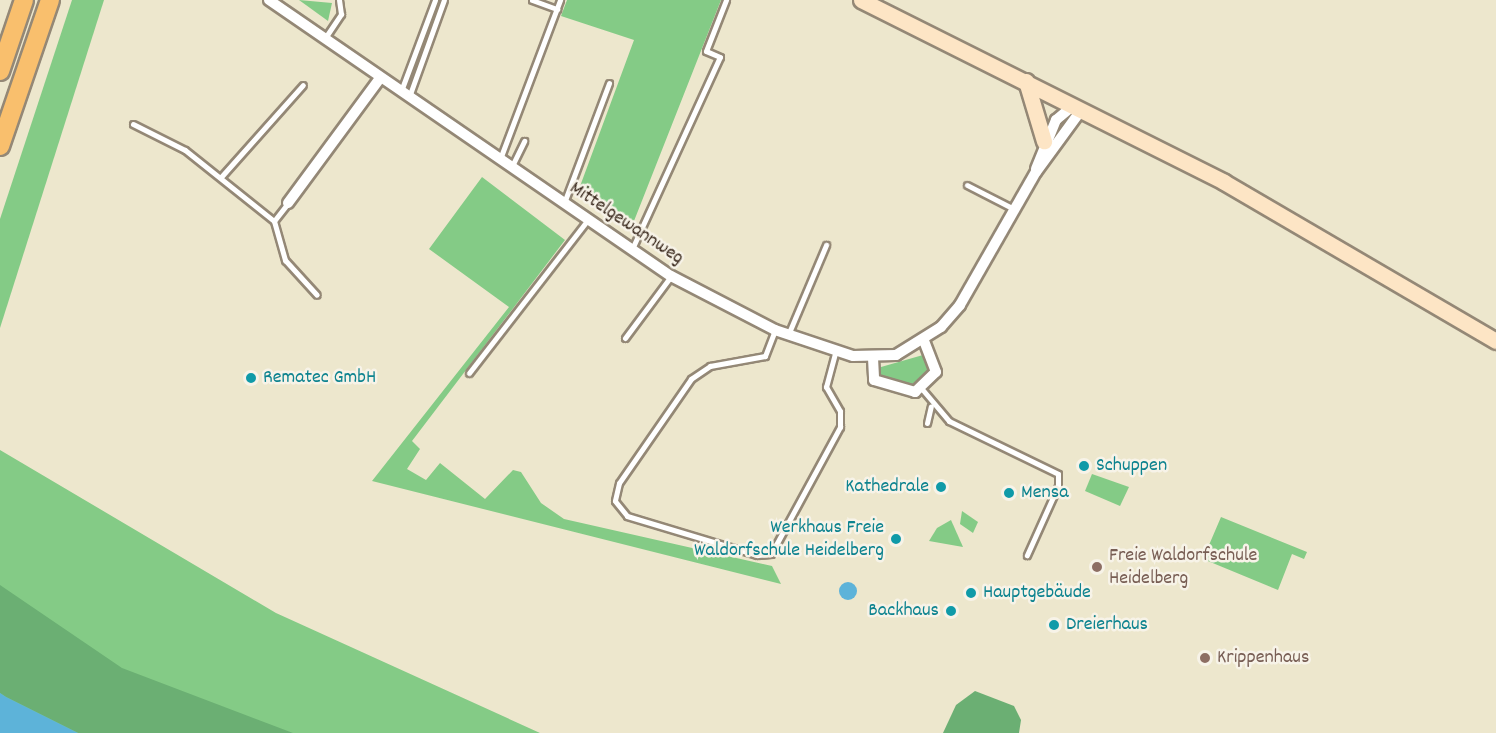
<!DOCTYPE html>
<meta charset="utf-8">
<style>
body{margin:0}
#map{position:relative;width:1496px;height:733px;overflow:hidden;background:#ede7cd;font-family:Dekko,sans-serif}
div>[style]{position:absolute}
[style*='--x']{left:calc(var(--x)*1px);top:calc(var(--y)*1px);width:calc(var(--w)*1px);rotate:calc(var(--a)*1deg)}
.green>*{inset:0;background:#84cb86}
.forest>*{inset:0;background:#6baf73}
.water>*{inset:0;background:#5db3d9}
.round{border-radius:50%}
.roads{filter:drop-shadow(2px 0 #948876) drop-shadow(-2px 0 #948876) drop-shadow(0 2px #948876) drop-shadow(0 -2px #948876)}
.lane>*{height:5px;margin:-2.5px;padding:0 2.5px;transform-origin:2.5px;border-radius:2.5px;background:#fff}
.street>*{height:10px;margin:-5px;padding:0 5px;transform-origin:5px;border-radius:5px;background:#fff}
.secondary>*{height:15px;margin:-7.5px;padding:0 7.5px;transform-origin:7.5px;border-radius:7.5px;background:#fde5c5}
.highway>*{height:18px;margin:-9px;padding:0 9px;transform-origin:9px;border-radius:9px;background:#f9bf6d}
.dots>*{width:16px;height:16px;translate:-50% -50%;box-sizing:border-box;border:3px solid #f7f3e8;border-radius:50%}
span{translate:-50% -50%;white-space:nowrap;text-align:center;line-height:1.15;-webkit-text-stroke:5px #f7f3e8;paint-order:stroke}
.street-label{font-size:20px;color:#3b2a1e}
.culture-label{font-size:20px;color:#0d838f}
.left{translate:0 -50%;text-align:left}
.right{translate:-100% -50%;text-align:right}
.education-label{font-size:20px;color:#785e54}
</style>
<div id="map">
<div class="green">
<div style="clip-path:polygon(72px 0,104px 0,0 328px,0 219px)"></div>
<div style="clip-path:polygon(299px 0,332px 3px,328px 21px)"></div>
<div style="clip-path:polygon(567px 0,721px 0,634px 221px,579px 189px,634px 40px,561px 16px)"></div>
<div style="clip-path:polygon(482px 177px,565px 240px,412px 441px,420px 449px,407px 469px,426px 480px,440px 463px,485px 499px,513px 470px,521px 472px,541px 503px,564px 519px,772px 566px,781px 584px,372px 481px,509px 307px,429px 249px)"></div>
<div style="clip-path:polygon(923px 355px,931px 374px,915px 388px,875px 375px,874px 369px)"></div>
<div style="clip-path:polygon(0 450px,276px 613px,540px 733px,0 733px)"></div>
<div style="clip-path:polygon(1092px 474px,1129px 487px,1120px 506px,1085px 491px)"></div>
<div style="clip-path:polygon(962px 511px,978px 522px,973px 533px,960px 524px)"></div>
<div style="clip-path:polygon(1221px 517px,1307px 552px,1304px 559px,1292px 554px,1278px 590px,1203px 559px)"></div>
<div style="clip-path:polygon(951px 520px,963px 547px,929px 541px,937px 528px)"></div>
</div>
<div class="forest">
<div style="clip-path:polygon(0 585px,122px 668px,293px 733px,78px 733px,6px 697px,0 693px)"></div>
<div style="clip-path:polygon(975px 691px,1014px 706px,1021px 720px,1019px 733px,943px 733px,956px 705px)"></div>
</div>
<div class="water">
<div class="round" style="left:839px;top:582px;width:18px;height:18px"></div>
<div style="clip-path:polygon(0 693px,6px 697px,78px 733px,0 733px)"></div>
</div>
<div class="roads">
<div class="lane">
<div style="--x:532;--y:0;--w:27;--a:20"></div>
<div style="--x:325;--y:38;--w:29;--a:-56"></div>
<div style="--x:341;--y:14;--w:14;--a:-98"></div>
<div style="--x:401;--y:91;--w:97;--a:-69.5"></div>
<div style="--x:409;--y:97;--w:103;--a:-70.2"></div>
<div style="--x:133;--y:124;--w:58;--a:26.6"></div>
<div style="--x:185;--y:150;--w:114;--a:38.6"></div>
<div style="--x:274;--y:221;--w:23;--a:-52"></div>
<div style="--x:500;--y:159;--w:170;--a:-69.3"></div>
<div style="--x:512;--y:166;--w:28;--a:-64"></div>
<div style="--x:221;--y:177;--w:123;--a:-48.3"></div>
<div style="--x:967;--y:185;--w:53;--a:27.1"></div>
<div style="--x:564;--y:203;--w:128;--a:-69.4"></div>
<div style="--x:274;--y:221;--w:41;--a:74.2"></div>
<div style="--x:285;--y:260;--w:47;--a:47.6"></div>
<div style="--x:632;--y:249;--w:211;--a:-65.4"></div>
<div style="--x:720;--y:57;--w:15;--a:-157"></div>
<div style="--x:706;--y:51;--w:55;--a:-68.6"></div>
<div style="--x:775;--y:330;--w:28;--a:111"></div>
<div style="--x:765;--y:356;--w:56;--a:169.7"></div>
<div style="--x:710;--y:366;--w:23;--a:146"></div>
<div style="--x:691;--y:379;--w:126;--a:124.7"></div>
<div style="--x:619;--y:483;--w:18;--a:103"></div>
<div style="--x:615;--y:501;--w:19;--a:51"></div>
<div style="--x:627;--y:516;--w:136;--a:16.7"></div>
<div style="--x:757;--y:555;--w:14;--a:-4"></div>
<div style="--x:771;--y:554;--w:145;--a:-61.5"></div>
<div style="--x:840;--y:427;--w:16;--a:-90"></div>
<div style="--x:840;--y:411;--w:28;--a:-120"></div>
<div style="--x:826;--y:387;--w:35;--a:-75"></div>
<div style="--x:788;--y:335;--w:98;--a:-67.1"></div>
<div style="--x:625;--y:338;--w:77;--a:-53.4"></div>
<div style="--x:469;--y:373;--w:192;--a:-52.2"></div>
<div style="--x:922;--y:389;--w:42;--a:49.8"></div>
<div style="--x:949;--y:421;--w:121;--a:25.9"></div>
<div style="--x:1058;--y:474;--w:12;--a:90"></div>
<div style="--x:1058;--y:486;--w:76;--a:114.2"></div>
<div style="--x:927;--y:423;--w:17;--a:-77"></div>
</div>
<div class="street">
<div style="--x:269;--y:0;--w:488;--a:34.5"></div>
<div style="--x:671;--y:276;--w:117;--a:27.4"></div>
<div style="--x:775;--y:330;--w:82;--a:18.4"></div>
<div style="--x:853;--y:356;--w:43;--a:-1.3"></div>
<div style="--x:896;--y:355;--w:53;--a:-31.9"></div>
<div style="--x:941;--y:327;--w:29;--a:-49"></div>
<div style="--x:960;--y:305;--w:153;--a:-60.3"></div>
<div style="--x:1036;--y:172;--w:78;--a:-53.9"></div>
<div style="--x:1036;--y:169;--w:53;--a:-67.8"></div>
<div style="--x:1056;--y:120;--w:23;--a:-40"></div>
<div style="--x:288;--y:203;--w:155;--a:-53.6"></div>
<div style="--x:873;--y:358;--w:22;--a:87"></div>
<div style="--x:874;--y:380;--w:43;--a:16.3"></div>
<div style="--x:915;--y:392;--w:29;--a:-44"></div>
<div style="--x:936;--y:372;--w:33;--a:-111"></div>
</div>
<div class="secondary">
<div style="--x:861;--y:0;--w:406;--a:26.6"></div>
<div style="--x:1224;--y:182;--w:315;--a:30.3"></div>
<div style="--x:1026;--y:81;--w:63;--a:73.3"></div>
</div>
<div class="highway">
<div style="--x:0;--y:71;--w:75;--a:-71.3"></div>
<div style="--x:0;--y:146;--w:154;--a:-71.1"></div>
</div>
</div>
<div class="dots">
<div style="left:251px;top:378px;background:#0f9aa8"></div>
<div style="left:1084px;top:466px;background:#0f9aa8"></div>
<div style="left:941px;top:487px;background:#0f9aa8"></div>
<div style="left:1009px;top:493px;background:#0f9aa8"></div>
<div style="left:896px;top:539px;background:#0f9aa8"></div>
<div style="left:1097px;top:567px;background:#8d6e63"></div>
<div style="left:971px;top:593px;background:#0f9aa8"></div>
<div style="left:951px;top:611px;background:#0f9aa8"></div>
<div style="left:1054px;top:625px;background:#0f9aa8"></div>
<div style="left:1205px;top:658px;background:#8d6e63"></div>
</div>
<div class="street-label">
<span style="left:626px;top:224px;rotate:34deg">Mittelgewannweg</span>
</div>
<div class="culture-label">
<span class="left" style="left:263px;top:378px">Rematec GmbH</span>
<span class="left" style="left:1096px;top:466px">Schuppen</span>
<span class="right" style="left:929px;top:487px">Kathedrale</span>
<span class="left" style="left:1021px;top:493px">Mensa</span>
<span class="right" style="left:884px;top:540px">Werkhaus Freie<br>Waldorfschule Heidelberg</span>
<span class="left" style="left:983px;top:593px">Hauptgebäude</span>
<span class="right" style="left:939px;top:611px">Backhaus</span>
<span class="left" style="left:1066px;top:625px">Dreierhaus</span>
</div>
<div class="education-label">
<span class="left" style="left:1109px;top:568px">Freie Waldorfschule<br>Heidelberg</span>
<span class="left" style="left:1217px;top:658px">Krippenhaus</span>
</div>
</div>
